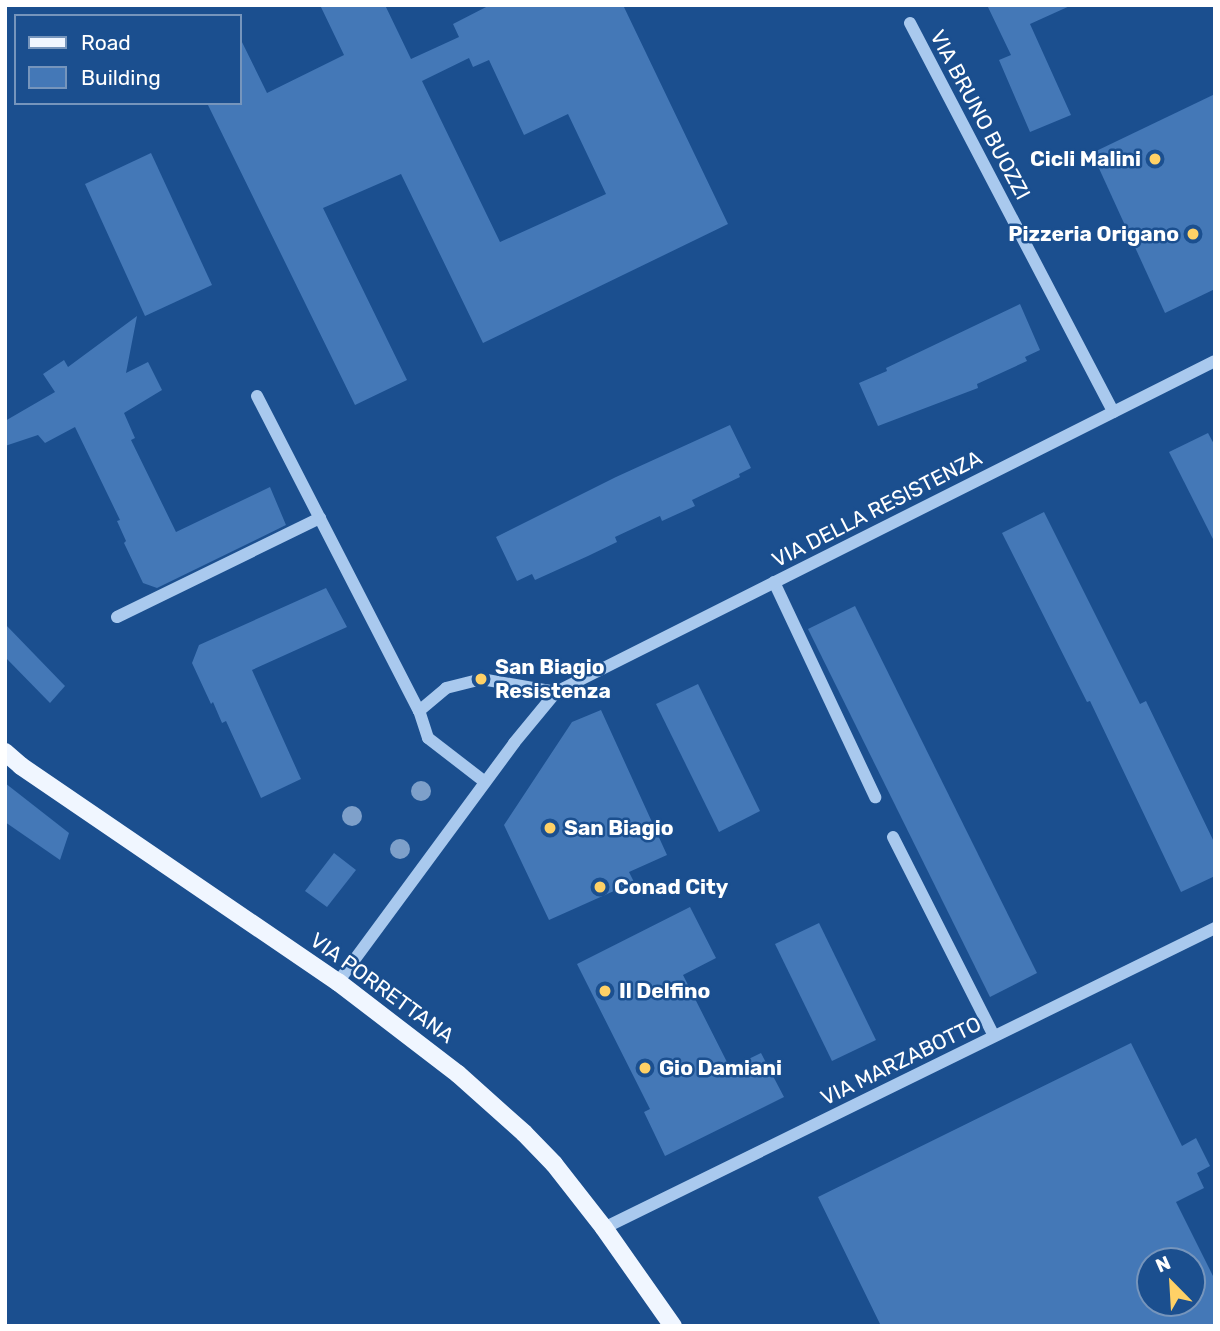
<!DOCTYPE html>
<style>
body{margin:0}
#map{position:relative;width:1220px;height:1331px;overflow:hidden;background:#1b4f8f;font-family:Rubik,sans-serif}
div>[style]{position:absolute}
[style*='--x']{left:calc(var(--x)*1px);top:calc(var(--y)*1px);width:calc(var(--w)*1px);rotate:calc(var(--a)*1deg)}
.building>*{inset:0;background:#4478b7}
.minor>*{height:12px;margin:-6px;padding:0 6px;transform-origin:6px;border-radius:6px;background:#a9c9ee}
.major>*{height:18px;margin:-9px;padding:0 9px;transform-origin:9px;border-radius:9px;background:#f0f6ff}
.trees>*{width:20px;height:20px;margin:-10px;border-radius:50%;background:#7ea0ca}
.dots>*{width:19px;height:19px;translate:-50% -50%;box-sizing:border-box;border:4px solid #1b4f8f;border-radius:50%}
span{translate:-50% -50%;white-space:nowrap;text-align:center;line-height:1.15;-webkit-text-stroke:5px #1b4f8f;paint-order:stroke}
.street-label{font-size:21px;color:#fff}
.poi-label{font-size:21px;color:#fff;font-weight:700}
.right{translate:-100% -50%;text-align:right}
.left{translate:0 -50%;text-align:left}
.frame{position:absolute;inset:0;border:7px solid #fff;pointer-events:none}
.legend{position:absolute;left:14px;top:14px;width:228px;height:91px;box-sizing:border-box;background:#1b4f8f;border:2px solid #7695bc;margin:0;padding:9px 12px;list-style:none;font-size:21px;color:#fff}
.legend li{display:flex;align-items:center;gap:14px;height:35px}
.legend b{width:35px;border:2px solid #7695bc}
.north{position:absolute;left:1136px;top:1247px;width:70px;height:70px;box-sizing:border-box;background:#1b4f8f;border:2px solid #7695bc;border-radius:50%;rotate:336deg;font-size:19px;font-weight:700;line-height:28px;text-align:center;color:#fff}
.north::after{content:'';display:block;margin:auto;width:24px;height:32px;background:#ffd166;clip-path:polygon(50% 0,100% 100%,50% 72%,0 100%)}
</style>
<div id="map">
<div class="building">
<div style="clip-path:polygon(evenodd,320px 5px,385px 5px,411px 59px,459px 37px,453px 24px,490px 5px,623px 5px,728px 224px,483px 343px,401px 174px,323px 208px,407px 380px,355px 405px,207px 103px,240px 103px,240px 38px,267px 93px,344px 55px,320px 5px,469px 58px,473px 67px,489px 60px,524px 135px,568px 114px,606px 194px,500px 242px,422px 81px,469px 58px)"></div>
<div style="clip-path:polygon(987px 5px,1072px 5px,1030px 24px,1071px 115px,1030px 132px,999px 60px,1011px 55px)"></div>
<div style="clip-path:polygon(1215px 94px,1215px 289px,1165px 313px,1092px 153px)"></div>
<div style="clip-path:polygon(151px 153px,212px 285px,145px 316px,85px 184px)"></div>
<div style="clip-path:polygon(1020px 304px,1040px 350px,1025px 357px,1027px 361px,977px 384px,978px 388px,878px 426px,859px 383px,887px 371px,886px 368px)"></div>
<div style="clip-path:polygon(137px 316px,126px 373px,148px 362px,162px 390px,124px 413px,135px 438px,131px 440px,176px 532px,270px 487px,286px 525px,157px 588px,143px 583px,124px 543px,126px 541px,117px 521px,120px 520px,75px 427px,45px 443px,38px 435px,5px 446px,5px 421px,55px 392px,43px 374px,64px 360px,68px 367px)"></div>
<div style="clip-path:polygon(730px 425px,751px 468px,739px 474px,740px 477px,692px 500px,695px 506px,662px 521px,660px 516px,615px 537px,617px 542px,588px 556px,535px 580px,532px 574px,517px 581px,496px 537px,616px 477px)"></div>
<div style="clip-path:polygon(1208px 433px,1215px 446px,1215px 543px,1169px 452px)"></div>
<div style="clip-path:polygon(1044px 512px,1140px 704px,1146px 701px,1215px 844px,1215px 876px,1181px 892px,1090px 701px,1087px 702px,1002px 533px)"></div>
<div style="clip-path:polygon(326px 588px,347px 627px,252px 670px,301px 779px,261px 798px,226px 721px,222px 723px,213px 702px,211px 704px,192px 663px,199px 645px)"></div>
<div style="clip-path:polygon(855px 606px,1037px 973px,990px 997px,808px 629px)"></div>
<div style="clip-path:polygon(5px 624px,65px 686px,50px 703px,5px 657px)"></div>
<div style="clip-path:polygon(698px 684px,760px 811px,719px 832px,656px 704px)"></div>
<div style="clip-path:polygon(601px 710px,667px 855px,629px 872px,634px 882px,549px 920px,504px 825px,572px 722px)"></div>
<div style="clip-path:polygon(5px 783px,69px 833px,60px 860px,5px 822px)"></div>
<div style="clip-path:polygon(334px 853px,356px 870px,327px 907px,305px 891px)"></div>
<div style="clip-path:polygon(690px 907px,716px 958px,683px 975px,730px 1068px,761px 1053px,784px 1097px,665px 1156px,644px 1112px,650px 1109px,577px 964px)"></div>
<div style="clip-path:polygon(819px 923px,876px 1040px,832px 1061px,775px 944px)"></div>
<div style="clip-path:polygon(evenodd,1131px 1043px,1182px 1146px,1196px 1138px,1210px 1166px,1197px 1173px,1204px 1188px,1176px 1202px,1215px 1280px,1215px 1326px,881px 1326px,818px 1197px,1131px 1043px,1150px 1261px,1192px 1261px,1192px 1303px,1150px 1303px,1150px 1261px)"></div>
</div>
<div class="minor">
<div style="--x:910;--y:23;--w:439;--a:62.4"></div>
<div style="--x:257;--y:396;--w:354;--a:62.8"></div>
<div style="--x:774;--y:582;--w:238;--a:64.8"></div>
<div style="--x:117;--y:617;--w:226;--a:-26"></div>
<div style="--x:485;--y:782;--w:72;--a:-142.3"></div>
<div style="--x:428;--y:738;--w:28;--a:-108"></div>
<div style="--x:419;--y:711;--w:35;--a:-40"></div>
<div style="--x:446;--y:688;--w:36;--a:-14"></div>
<div style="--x:481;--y:679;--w:76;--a:9.8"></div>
<div style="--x:893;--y:837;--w:223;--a:63.1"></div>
<div style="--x:338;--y:982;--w:297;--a:-53.6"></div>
<div style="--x:514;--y:743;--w:66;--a:-50.5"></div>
<div style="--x:556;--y:692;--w:737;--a:-26.67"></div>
<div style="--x:604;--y:1228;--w:681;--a:-26.15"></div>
</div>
<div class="major">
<div style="--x:5;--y:752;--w:21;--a:41"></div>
<div style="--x:21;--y:766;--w:384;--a:34.3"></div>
<div style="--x:338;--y:982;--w:151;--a:37.5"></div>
<div style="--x:458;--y:1074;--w:89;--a:41.8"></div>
<div style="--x:524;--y:1133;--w:43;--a:45.9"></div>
<div style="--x:554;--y:1164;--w:81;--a:52"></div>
<div style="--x:604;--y:1228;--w:120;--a:54.9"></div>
</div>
<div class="trees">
<div style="left:421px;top:791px"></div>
<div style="left:352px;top:816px"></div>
<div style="left:400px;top:849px"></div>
</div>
<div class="dots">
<div style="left:1155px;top:159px;background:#ffd166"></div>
<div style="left:1193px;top:234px;background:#ffd166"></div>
<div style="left:481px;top:679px;background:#ffd166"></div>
<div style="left:550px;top:828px;background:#ffd166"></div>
<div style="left:600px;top:887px;background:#ffd166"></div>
<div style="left:605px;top:991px;background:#ffd166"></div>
<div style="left:645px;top:1068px;background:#ffd166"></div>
</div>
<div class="street-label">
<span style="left:980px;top:115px;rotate:62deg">VIA BRUNO BUOZZI</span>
<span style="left:877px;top:509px;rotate:-27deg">VIA DELLA RESISTENZA</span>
<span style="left:382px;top:988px;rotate:36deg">VIA PORRETTANA</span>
<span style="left:901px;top:1061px;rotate:-26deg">VIA MARZABOTTO</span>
</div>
<div class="poi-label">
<span class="right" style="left:1141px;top:159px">Cicli Malini</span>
<span class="right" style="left:1179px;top:234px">Pizzeria Origano</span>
<span class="left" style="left:495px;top:679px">San Biagio<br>Resistenza</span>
<span class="left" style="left:564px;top:828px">San Biagio</span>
<span class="left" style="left:614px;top:887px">Conad City</span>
<span class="left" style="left:619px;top:991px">Il Delfino</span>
<span class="left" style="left:659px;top:1068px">Gio Damiani</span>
</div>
<div class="frame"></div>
<ul class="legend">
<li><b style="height:9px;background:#f0f6ff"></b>Road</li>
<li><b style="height:19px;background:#4478b7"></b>Building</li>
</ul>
<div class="north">N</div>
</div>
